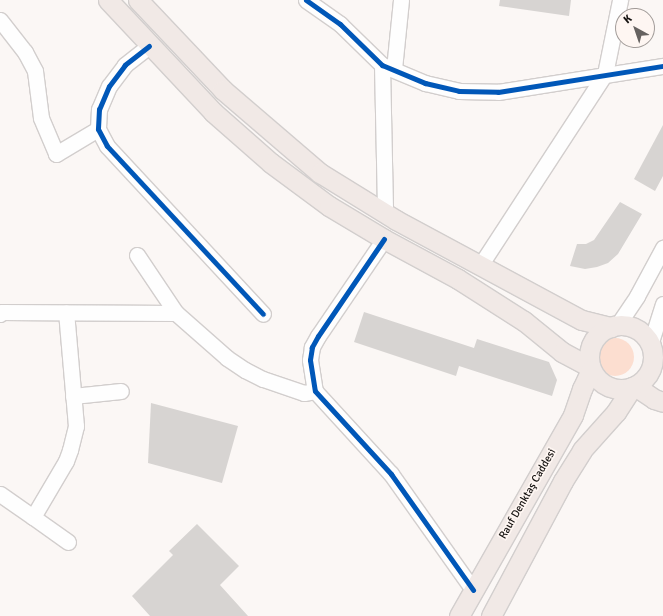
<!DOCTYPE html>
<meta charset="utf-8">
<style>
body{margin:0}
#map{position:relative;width:663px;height:616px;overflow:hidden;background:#fbf7f5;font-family:Signika,sans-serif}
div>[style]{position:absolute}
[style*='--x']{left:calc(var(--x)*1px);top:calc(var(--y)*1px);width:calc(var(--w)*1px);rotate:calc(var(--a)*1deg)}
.green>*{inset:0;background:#fcded0}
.round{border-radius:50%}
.building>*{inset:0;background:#d7d4d2}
.roads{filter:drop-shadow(1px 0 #d2cecd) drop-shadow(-1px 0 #d2cecd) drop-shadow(0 1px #d2cecd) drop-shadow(0 -1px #d2cecd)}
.minor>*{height:15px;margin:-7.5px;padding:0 7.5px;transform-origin:7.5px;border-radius:7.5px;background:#fefefe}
.major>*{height:19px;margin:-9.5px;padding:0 9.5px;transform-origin:9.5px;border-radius:9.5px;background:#f1e9e6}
.major>.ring{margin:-9.5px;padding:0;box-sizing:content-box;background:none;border:19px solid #f1e9e6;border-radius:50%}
.cycleway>*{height:5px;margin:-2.5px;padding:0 2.5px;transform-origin:2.5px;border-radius:2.5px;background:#0057b8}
span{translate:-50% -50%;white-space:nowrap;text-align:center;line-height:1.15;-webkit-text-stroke:3.5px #fef6f2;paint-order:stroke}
.street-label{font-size:11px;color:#151210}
.north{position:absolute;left:615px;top:8px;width:40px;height:40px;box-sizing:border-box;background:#fef6f2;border:1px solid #a19b98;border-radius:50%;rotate:320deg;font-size:11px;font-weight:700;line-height:16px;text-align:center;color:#151210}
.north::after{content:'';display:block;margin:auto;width:14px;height:18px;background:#666260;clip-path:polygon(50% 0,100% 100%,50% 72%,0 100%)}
</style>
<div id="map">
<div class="green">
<div class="round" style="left:596px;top:338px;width:38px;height:38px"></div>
</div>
<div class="building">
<div style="clip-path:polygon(500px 0,571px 0,569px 16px,499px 6px)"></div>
<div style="clip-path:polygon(663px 125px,663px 176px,655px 191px,634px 179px)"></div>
<div style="clip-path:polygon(620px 202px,642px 214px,618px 254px,608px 263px,597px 267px,585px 269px,570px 266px,577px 244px,586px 244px,594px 240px)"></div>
<div style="clip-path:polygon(364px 312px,474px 348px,477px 339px,549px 362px,557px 380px,552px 396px,459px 366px,456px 376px,354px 342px)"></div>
<div style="clip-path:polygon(151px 403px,238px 426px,222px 483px,148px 463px)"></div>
<div style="clip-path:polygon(197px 524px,239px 566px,220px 585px,248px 616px,150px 616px,132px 596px,173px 555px,169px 551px)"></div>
</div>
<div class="roads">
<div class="minor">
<div style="--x:306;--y:0;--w:42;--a:35.2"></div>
<div style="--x:340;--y:24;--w:59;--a:44.3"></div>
<div style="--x:382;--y:65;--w:47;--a:22.7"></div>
<div style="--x:425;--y:83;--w:35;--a:13"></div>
<div style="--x:459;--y:91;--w:39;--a:1"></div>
<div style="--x:498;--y:92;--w:167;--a:-9"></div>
<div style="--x:0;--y:20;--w:41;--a:52"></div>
<div style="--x:25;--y:52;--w:21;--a:62"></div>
<div style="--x:35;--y:71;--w:47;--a:82.7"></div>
<div style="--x:41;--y:118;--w:39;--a:67"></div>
<div style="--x:56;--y:154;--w:49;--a:-30.8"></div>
<div style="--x:149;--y:46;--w:31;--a:142"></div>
<div style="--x:125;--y:65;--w:26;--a:127"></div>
<div style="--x:109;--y:86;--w:25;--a:113"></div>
<div style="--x:99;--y:109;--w:20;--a:93"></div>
<div style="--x:98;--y:129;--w:19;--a:62"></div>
<div style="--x:107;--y:146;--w:229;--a:47.1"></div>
<div style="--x:382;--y:65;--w:148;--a:88.8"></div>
<div style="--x:394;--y:69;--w:69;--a:-84.2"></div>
<div style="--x:384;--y:239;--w:117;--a:124.2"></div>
<div style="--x:318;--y:336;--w:13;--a:119"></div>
<div style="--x:312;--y:347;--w:13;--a:99"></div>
<div style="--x:310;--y:360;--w:31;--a:81"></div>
<div style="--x:315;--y:391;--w:113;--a:47.5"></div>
<div style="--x:391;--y:474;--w:142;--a:54.7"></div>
<div style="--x:137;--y:255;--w:70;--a:56.1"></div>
<div style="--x:485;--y:258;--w:220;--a:-56.9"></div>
<div style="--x:605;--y:74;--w:76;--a:-78.5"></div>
<div style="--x:0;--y:314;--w:2;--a:-63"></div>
<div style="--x:1;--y:312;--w:175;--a:0.3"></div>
<div style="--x:176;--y:313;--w:68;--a:41.4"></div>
<div style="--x:227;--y:358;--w:22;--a:34"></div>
<div style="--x:245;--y:370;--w:20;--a:27"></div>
<div style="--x:263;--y:379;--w:43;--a:18.9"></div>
<div style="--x:304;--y:393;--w:11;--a:-10"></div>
<div style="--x:617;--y:326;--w:36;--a:-56"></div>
<div style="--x:637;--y:296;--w:55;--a:-61.6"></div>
<div style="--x:650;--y:345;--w:43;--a:-72.4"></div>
<div style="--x:73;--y:396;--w:48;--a:-5.9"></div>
<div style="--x:0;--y:494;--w:40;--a:34.9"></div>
<div style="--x:33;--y:517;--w:65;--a:-59.5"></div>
<div style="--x:66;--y:461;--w:12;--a:-70"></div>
<div style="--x:70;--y:450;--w:25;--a:-76"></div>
<div style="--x:76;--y:426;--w:114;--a:-95"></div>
<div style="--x:33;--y:517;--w:43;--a:35.5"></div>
</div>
<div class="major">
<div style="--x:108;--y:0;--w:154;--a:46.8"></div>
<div style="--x:213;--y:112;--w:77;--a:41.3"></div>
<div style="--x:271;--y:163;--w:72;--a:36.6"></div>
<div style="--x:329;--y:206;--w:64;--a:31"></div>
<div style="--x:384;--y:239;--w:84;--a:28.4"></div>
<div style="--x:458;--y:279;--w:78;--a:32.5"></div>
<div style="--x:524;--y:321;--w:49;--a:39.2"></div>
<div style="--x:562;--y:352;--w:32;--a:28"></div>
<div style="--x:138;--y:0;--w:124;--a:46.6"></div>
<div style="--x:223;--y:90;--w:128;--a:40.6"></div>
<div style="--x:320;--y:173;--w:89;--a:31.7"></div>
<div style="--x:396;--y:220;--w:211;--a:28.3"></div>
<div style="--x:582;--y:320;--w:30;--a:14"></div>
<div class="ring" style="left:589px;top:325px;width:45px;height:45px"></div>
<div style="--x:635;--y:386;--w:23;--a:34"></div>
<div style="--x:654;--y:399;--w:9;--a:18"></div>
<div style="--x:459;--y:616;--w:231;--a:-60.4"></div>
<div style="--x:573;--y:415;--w:28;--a:-71"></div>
<div style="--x:582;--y:389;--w:21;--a:-65"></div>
<div style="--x:491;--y:616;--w:153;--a:-61.9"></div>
<div style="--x:563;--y:481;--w:36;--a:-58"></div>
<div style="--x:582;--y:450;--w:51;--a:-48.2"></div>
<div style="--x:616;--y:412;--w:30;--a:-57"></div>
</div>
</div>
<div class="cycleway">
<div style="--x:306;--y:0;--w:42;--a:35.2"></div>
<div style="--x:340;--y:24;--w:59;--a:44.3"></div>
<div style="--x:382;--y:65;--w:47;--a:22.7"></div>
<div style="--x:425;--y:83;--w:35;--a:13"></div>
<div style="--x:459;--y:91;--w:39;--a:1"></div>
<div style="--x:498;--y:92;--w:167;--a:-9"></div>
<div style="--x:149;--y:46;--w:31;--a:142"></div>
<div style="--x:125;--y:65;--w:26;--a:127"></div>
<div style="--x:109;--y:86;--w:25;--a:113"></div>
<div style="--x:99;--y:109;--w:20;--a:93"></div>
<div style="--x:98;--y:129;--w:19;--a:62"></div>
<div style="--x:107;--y:146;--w:229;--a:47.1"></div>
<div style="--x:384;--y:239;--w:117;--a:124.2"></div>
<div style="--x:318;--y:336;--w:13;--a:119"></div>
<div style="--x:312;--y:347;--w:13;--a:99"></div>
<div style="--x:310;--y:360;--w:31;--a:81"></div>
<div style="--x:315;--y:391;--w:113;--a:47.5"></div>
<div style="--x:391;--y:474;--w:142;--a:54.7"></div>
</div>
<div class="street-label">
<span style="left:528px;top:494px;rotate:-60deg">Rauf Denktaş Caddesi</span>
</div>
<div class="north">K</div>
</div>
